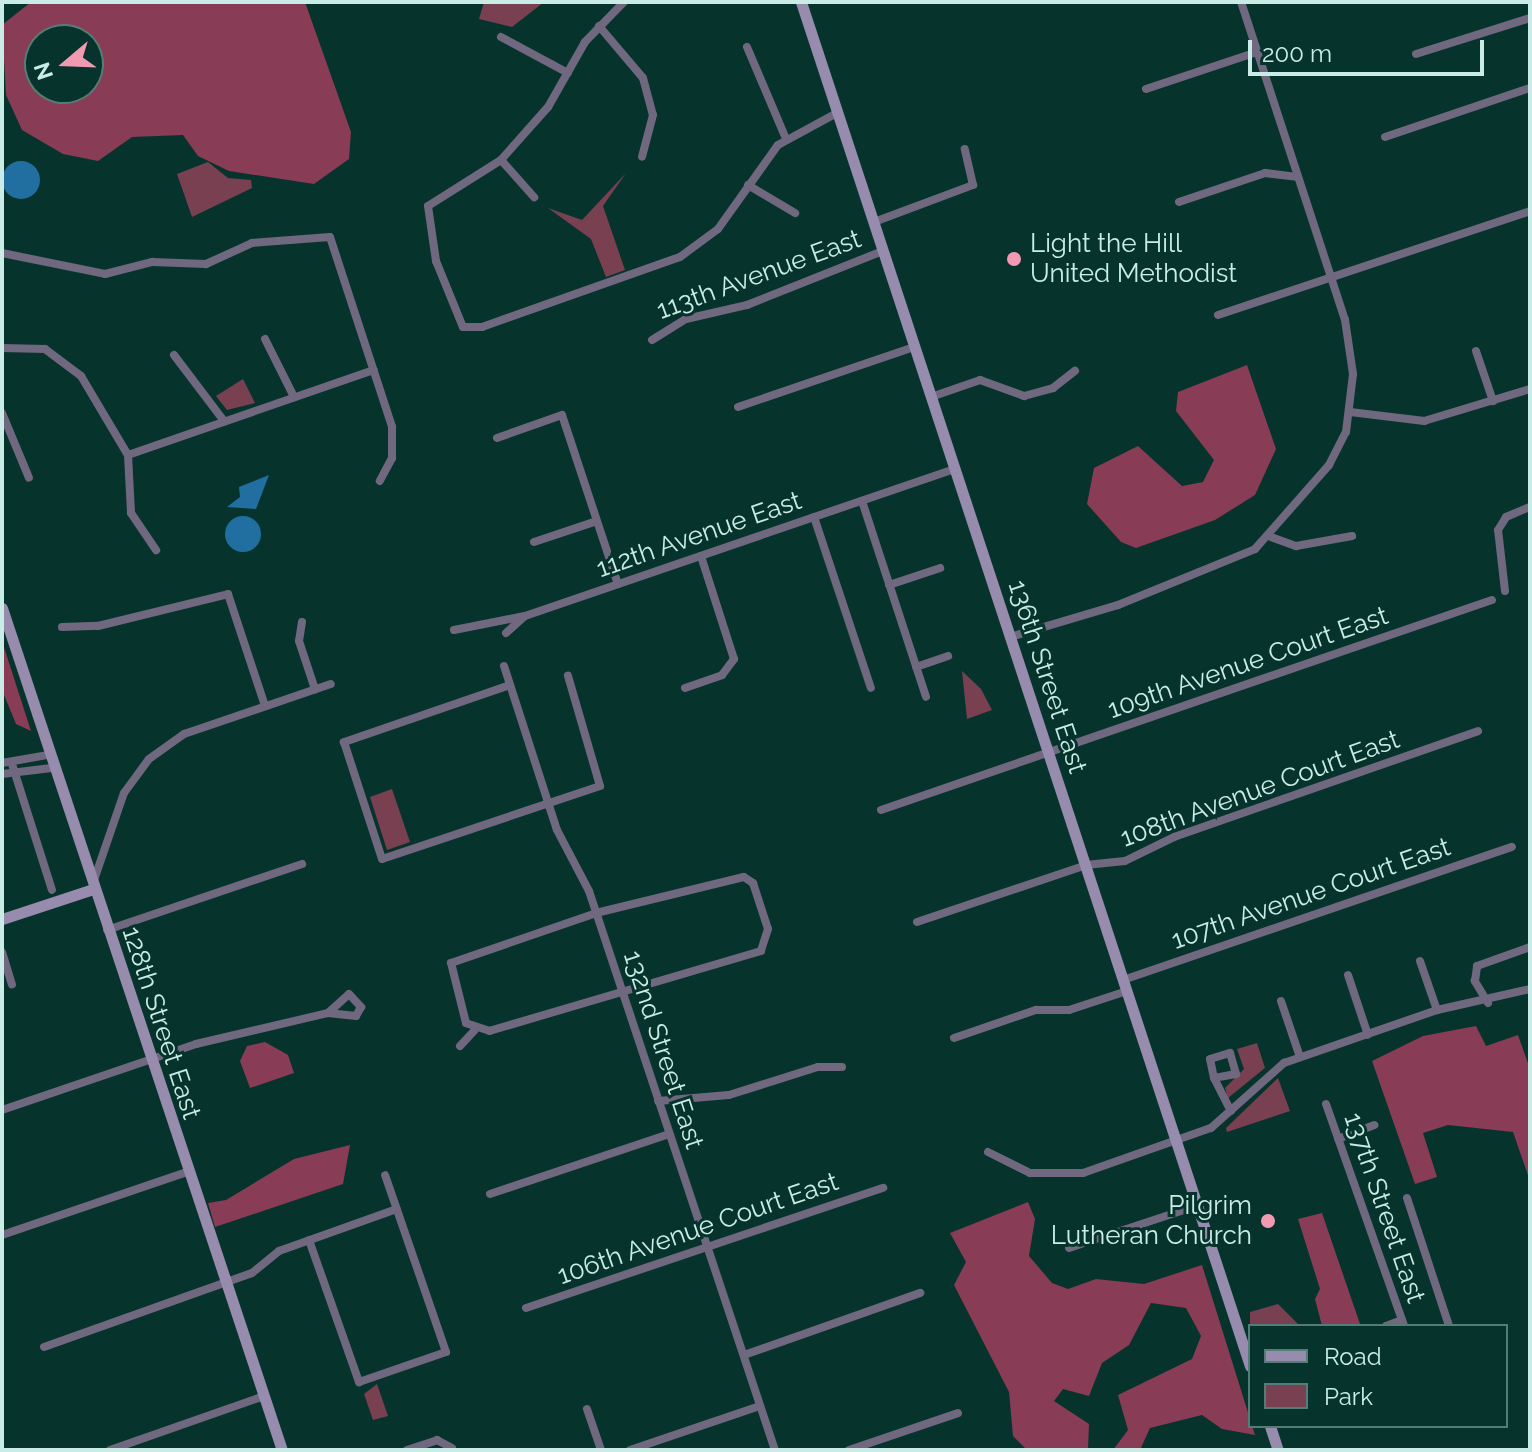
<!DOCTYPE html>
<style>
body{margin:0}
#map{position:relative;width:1532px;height:1452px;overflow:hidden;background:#07332d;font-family:Raleway,sans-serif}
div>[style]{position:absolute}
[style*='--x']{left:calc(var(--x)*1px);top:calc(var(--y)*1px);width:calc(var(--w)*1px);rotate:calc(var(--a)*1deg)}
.green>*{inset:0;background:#784051}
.forest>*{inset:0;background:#883c55}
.water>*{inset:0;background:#216fa0}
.round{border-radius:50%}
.street>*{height:8px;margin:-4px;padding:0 4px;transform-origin:4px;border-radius:4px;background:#70687e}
.secondary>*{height:11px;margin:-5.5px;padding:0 5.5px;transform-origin:5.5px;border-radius:5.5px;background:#978bae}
.dots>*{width:22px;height:22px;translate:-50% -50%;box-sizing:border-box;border:4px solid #07332d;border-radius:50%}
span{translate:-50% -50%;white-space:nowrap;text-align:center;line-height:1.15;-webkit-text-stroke:6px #07332d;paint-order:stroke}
.poi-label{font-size:26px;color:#c9ede6}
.left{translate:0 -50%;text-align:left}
.right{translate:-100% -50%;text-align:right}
.street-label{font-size:26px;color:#c9ede6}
.frame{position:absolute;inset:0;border:4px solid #c9ede6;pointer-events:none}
.legend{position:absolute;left:1248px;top:1324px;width:260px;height:104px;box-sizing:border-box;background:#07332d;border:2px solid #557d77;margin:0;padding:10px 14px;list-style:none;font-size:24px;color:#c9ede6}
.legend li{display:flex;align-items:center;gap:16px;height:40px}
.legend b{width:40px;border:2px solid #557d77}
.north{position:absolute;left:24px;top:24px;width:80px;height:80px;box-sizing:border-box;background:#07332d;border:2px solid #557d77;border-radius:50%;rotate:251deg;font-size:22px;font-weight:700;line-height:32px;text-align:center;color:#c9ede6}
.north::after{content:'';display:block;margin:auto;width:28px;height:36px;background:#f19ab2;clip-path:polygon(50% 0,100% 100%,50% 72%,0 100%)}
.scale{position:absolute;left:1248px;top:40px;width:236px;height:36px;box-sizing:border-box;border:4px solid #c9ede6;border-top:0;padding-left:10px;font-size:24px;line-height:28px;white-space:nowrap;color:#c9ede6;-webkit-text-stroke:6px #07332d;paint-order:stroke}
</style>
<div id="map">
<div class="green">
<div style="clip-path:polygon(484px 2px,544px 2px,512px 27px,479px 19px)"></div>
<div style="clip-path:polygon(208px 162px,228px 178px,251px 180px,252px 188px,192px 217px,177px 174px)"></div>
<div style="clip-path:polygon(626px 173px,603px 206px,625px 270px,606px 277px,591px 239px,548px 208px,582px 220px)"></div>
<div style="clip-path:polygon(243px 379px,255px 403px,227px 410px,216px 396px)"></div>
<div style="clip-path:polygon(962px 671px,981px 689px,992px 710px,967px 719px)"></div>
<div style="clip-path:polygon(392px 789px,410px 842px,387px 850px,370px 797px)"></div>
<div style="clip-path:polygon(1257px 1043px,1265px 1068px,1228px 1098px,1225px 1088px,1244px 1069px,1237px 1049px)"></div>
<div style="clip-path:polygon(1278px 1078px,1290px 1111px,1227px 1132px,1226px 1128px)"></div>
<div style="clip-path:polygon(1278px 1304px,1300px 1326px,1250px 1329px,1250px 1312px)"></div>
<div style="clip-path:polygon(377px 1384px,388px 1416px,373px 1420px,364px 1394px)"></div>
</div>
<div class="forest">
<div style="clip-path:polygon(evenodd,31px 2px,305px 2px,351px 132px,349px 159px,314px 184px,229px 171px,198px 156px,183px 135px,132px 137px,98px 161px,63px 154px,22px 130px,6px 95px,2px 25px,31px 2px,88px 40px,88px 88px,40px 88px,40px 40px,88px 40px)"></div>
<div style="clip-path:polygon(1247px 365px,1276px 449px,1255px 495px,1215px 520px,1136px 548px,1121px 542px,1087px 504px,1094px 468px,1138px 446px,1182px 486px,1203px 482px,1214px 460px,1176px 411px,1178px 392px)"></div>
<div style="clip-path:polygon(2px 641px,31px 731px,16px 724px,2px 690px)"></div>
<div style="clip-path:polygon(1476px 1026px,1486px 1046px,1518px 1035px,1530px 1069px,1530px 1181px,1513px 1132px,1448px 1125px,1423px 1133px,1437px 1177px,1415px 1184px,1372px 1061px,1423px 1036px)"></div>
<div style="clip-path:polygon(265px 1042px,288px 1055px,294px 1073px,250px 1088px,240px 1061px,247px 1046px)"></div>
<div style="clip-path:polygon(350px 1145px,343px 1184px,215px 1227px,208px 1203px,226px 1200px,294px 1159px)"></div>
<div style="clip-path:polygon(1028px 1202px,1035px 1219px,1029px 1256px,1052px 1283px,1068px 1289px,1096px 1279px,1144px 1284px,1202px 1265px,1255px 1435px,1222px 1429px,1202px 1415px,1150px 1428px,1140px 1450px,1113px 1450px,1128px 1430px,1118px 1395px,1192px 1359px,1201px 1336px,1186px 1308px,1151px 1303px,1129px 1345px,1102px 1363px,1089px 1396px,1063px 1389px,1054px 1401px,1089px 1424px,1088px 1450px,1027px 1450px,1013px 1436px,1009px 1392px,954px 1285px,966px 1262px,950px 1233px)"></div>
<div style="clip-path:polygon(1322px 1213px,1360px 1324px,1360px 1326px,1322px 1326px,1315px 1299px,1320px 1289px,1298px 1219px)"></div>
</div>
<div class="water">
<div class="round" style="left:2px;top:161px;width:38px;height:38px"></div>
<div style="clip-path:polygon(269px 475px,256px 509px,227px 507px,240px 497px,239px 487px)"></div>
<div class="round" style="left:225px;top:516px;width:36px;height:36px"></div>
</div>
<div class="street">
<div style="--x:624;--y:2;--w:56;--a:134.3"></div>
<div style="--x:585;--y:42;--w:75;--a:119.6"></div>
<div style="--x:548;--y:107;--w:71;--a:131.6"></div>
<div style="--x:501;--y:160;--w:86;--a:147.8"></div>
<div style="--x:428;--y:206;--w:56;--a:81.7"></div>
<div style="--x:436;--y:261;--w:71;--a:67.8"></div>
<div style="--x:463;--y:327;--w:19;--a:0"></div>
<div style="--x:482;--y:327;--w:210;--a:-19.5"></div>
<div style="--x:680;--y:257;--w:47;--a:-36.4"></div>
<div style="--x:718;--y:229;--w:103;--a:-54.5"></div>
<div style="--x:778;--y:145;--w:67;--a:-28.5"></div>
<div style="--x:599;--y:26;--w:68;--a:49.8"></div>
<div style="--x:643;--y:78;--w:38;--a:75"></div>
<div style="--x:653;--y:115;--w:43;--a:104.7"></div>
<div style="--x:501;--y:37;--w:76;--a:28.2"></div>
<div style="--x:747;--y:47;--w:100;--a:67"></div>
<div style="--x:1416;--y:54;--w:120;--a:-17.5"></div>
<div style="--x:1146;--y:89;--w:117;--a:-18.4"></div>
<div style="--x:1385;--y:137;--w:153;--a:-18.7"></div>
<div style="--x:501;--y:160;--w:50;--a:48.3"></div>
<div style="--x:748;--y:185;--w:55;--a:30.8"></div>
<div style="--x:1179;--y:202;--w:91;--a:-18.6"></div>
<div style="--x:1265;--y:173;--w:32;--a:7"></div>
<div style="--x:874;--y:222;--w:106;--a:-20.5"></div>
<div style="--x:973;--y:185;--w:37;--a:-103"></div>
<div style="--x:2;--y:253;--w:105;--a:11.5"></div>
<div style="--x:105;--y:274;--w:49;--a:-14.3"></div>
<div style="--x:152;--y:262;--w:54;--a:2.1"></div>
<div style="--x:206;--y:264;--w:51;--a:-24.5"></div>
<div style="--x:252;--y:243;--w:78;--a:-4.4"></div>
<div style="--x:330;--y:237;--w:200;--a:71.9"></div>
<div style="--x:392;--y:427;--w:31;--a:90"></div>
<div style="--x:392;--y:458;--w:26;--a:118"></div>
<div style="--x:1218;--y:315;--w:329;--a:-18.4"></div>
<div style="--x:265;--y:339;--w:65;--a:63.4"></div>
<div style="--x:652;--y:340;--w:40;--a:-32"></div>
<div style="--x:686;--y:319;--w:63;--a:-12.9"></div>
<div style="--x:747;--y:305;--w:146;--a:-21.7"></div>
<div style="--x:2;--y:348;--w:43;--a:1.3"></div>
<div style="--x:45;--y:349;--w:45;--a:36.9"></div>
<div style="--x:81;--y:376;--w:92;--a:59.3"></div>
<div style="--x:128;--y:455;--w:58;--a:87"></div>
<div style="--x:131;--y:513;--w:45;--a:56"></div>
<div style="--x:1476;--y:351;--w:53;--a:71.2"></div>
<div style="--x:174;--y:355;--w:83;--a:52.9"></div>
<div style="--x:931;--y:397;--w:52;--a:-19.1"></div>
<div style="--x:980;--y:380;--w:47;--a:20"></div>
<div style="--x:1024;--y:396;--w:30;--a:-15"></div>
<div style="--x:1053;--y:388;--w:28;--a:-38"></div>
<div style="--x:738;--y:407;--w:186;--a:-18.8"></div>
<div style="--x:1350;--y:412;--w:75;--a:6.9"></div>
<div style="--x:1424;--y:421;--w:111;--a:-16.8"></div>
<div style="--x:2;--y:413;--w:70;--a:67.4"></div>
<div style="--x:497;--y:438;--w:69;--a:-19.5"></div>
<div style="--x:562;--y:415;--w:178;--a:71.7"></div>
<div style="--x:128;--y:455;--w:260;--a:-19.1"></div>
<div style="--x:862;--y:501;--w:206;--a:71.9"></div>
<div style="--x:814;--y:517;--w:180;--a:71.6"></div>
<div style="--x:1271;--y:537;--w:27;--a:20"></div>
<div style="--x:1296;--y:546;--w:57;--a:-10.1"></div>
<div style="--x:534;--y:542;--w:66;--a:-18.4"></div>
<div style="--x:889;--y:585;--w:54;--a:-18.4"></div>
<div style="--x:1505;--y:591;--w:61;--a:-96.5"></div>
<div style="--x:1498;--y:530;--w:15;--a:-58"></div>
<div style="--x:1506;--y:517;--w:26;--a:-23"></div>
<div style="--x:302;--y:622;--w:19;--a:99"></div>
<div style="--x:299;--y:641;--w:51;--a:71.6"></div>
<div style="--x:62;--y:627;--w:36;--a:-2"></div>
<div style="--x:98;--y:626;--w:134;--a:-13.8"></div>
<div style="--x:228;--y:594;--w:118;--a:71.7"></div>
<div style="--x:454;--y:630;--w:72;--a:-11.2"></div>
<div style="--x:525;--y:616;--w:454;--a:-18.9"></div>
<div style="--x:506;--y:633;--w:25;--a:-42"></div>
<div style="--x:1010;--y:637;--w:113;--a:-16.5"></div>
<div style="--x:1118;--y:605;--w:148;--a:-22.2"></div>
<div style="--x:1255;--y:549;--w:112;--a:-48.6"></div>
<div style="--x:1329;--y:465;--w:37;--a:-63"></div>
<div style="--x:1346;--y:432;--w:58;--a:-83.1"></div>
<div style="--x:1353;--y:374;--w:55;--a:-98.4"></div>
<div style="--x:1345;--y:320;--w:335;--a:-108.1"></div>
<div style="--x:504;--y:666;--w:172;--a:72.1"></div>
<div style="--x:557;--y:830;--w:69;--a:62.3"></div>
<div style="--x:589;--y:891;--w:589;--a:71.6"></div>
<div style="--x:916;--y:667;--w:34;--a:-19"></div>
<div style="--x:510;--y:685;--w:176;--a:161"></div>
<div style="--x:344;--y:742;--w:123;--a:72"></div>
<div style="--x:382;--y:859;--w:230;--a:-18.5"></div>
<div style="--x:600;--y:786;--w:115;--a:-106.2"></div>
<div style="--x:685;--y:688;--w:39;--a:-19"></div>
<div style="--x:722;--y:675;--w:20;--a:-53"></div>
<div style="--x:734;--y:659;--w:108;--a:-107.8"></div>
<div style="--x:2;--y:763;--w:47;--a:-9.9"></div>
<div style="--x:12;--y:764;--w:132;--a:72.4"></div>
<div style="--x:2;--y:774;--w:50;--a:-6.8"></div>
<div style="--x:881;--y:810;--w:646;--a:-18.97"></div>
<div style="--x:744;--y:877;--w:11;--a:34"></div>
<div style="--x:753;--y:883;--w:48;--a:71.9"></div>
<div style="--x:768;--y:929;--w:23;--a:108"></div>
<div style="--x:761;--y:951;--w:283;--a:163.6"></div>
<div style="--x:490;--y:1031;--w:25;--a:-162"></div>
<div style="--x:466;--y:1023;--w:62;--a:-104"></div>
<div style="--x:451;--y:963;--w:153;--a:-19"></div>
<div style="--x:596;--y:913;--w:152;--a:-13.7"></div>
<div style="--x:94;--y:880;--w:92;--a:-71"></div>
<div style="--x:124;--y:793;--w:42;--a:-53.7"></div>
<div style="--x:149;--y:759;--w:43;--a:-35.5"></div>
<div style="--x:184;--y:734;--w:155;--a:-18.8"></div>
<div style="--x:917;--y:922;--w:178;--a:-18.6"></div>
<div style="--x:1086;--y:865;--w:39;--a:-6"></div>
<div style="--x:1125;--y:861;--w:55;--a:-26.1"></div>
<div style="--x:1174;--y:837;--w:322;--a:-19.2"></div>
<div style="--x:107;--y:930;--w:206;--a:-18.7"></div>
<div style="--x:2;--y:952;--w:34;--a:73"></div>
<div style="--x:1420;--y:961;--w:52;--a:70.9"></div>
<div style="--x:1348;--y:975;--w:63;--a:71.6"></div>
<div style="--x:1123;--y:980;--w:411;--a:-18.9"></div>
<div style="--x:1281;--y:1001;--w:59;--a:71.3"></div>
<div style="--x:1488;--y:1003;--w:26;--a:-121"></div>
<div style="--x:1475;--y:981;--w:15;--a:-82"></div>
<div style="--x:1477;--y:966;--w:56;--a:-19.7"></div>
<div style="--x:954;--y:1038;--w:87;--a:-18.9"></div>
<div style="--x:1036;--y:1010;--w:33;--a:0"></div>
<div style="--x:1069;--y:1010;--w:61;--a:-18.1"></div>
<div style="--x:460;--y:1046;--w:21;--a:-47"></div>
<div style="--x:1214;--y:1078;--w:19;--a:-102"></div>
<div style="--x:1210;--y:1059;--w:21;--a:-17"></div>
<div style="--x:1230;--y:1053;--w:22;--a:74"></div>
<div style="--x:1236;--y:1074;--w:22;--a:170"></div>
<div style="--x:1214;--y:1078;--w:37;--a:63"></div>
<div style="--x:658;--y:1101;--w:71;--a:-4.8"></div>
<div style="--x:729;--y:1095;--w:93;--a:-17.5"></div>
<div style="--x:818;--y:1067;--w:24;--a:0"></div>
<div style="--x:1326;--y:1104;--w:235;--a:70.6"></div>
<div style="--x:2;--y:1110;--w:205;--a:-18.8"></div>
<div style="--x:196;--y:1044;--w:136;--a:-13.2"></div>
<div style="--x:328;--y:1013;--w:28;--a:-42"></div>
<div style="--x:349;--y:994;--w:18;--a:47"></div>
<div style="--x:361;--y:1007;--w:10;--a:119"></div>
<div style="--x:356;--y:1016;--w:28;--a:-174"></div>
<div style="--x:1338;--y:1139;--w:39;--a:-21"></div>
<div style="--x:988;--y:1152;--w:47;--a:26.6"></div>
<div style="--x:1030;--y:1173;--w:53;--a:0"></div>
<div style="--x:1083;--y:1173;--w:136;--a:-19.4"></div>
<div style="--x:1211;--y:1128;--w:98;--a:-41.7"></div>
<div style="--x:1284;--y:1063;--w:162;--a:-19.1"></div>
<div style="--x:1437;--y:1010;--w:95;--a:-12.7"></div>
<div style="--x:490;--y:1194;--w:189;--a:-18.5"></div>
<div style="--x:1407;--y:1198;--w:135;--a:71.8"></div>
<div style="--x:2;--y:1235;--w:195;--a:-18.8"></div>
<div style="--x:309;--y:1240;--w:151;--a:70.6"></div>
<div style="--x:359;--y:1382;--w:92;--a:-19"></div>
<div style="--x:446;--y:1352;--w:187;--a:-109"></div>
<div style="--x:1069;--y:1248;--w:137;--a:-18.3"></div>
<div style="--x:526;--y:1308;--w:377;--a:-18.6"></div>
<div style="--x:1386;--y:1326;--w:17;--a:-21"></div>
<div style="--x:44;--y:1347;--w:221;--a:-19.6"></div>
<div style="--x:252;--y:1273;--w:35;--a:-39"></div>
<div style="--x:279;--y:1251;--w:125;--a:-19.6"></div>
<div style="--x:744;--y:1355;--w:187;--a:-19.4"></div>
<div style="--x:587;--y:1409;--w:43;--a:71.1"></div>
<div style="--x:110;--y:1450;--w:163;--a:-19.3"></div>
<div style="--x:407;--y:1450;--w:32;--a:-18"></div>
<div style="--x:437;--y:1440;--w:17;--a:28"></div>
<div style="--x:630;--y:1450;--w:137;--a:-18.7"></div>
<div style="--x:849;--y:1450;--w:115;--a:-18.7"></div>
</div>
<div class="secondary">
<div style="--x:801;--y:2;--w:1436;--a:71.78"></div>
<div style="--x:2;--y:608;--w:887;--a:71.61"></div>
<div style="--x:2;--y:919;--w:96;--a:-18.2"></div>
<div style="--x:1270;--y:1426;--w:25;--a:72"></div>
</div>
<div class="dots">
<div style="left:1014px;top:259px;background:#f19ab2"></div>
<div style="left:1268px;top:1221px;background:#f19ab2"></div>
</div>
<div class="poi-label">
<span class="left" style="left:1030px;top:259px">Light the Hill<br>United Methodist</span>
<span class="right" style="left:1252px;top:1221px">Pilgrim<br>Lutheran Church</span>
</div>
<div class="street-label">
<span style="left:759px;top:275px;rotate:-20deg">113th Avenue East</span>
<span style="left:699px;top:535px;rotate:-19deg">112th Avenue East</span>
<span style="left:1248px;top:663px;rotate:-19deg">109th Avenue Court East</span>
<span style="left:1047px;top:677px;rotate:72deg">136th Street East</span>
<span style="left:1260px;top:789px;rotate:-20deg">108th Avenue Court East</span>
<span style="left:1311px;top:894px;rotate:-19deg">107th Avenue Court East</span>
<span style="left:161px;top:1023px;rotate:72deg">128th Street East</span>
<span style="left:663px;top:1050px;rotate:72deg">132nd Street East</span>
<span style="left:1384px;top:1208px;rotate:71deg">137th Street East</span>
<span style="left:698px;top:1229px;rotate:-19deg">106th Avenue Court East</span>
</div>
<div class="frame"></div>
<ul class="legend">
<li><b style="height:10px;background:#978bae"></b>Road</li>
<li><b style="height:22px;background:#784051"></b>Park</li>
</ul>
<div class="north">N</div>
<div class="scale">200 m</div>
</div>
